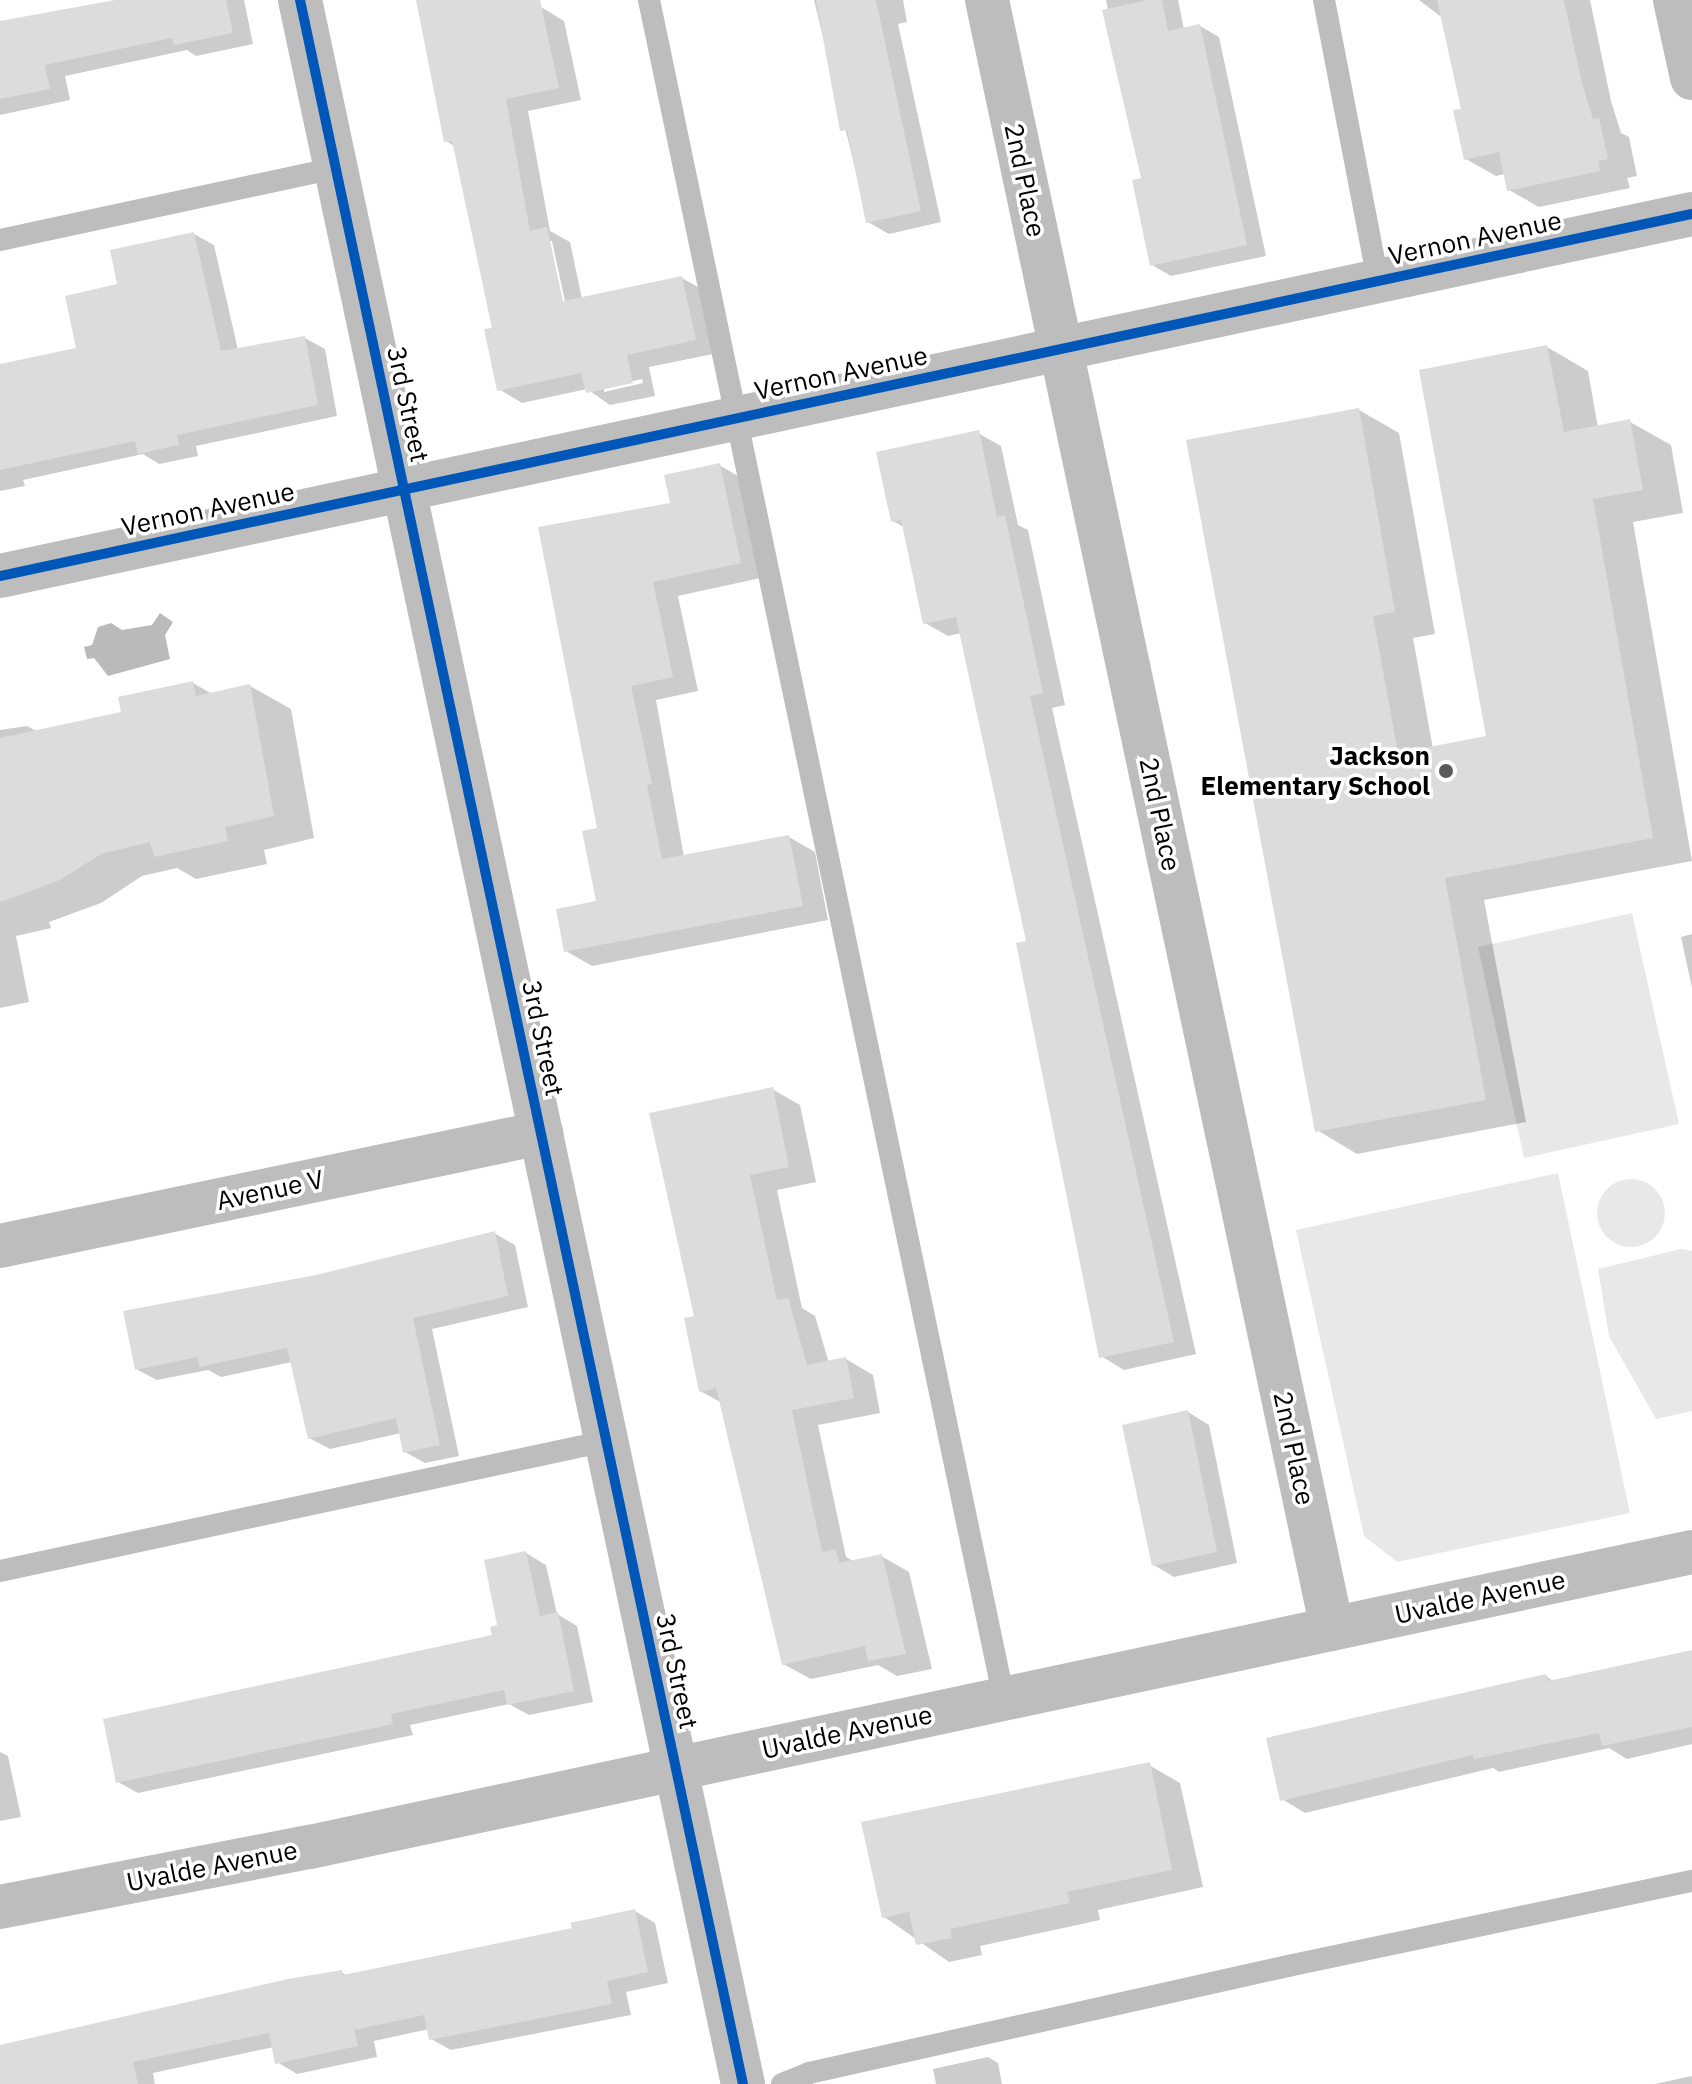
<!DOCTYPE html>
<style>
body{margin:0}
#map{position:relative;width:1692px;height:2084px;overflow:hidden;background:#fff;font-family:"IBM Plex Sans",sans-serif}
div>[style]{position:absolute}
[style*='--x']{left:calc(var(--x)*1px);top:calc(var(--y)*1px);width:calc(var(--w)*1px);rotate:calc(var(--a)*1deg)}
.green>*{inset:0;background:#e8e8e8}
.round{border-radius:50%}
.water>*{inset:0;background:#bababa}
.shadow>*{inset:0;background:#0003}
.building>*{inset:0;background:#dcdcdc}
.service>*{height:22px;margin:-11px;padding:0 11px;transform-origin:11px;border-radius:11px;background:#bdbdbd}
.minor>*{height:44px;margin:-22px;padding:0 22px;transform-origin:22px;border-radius:22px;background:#bdbdbd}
.cycleway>*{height:10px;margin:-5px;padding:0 5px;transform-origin:5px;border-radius:5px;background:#0057b8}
.dots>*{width:22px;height:22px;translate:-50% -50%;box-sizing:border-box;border:4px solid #fff;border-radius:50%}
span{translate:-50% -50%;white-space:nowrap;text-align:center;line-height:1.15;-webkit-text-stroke:7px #fff;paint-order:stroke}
.street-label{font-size:26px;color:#000}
.poi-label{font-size:26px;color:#000;font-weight:700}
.right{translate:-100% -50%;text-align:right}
</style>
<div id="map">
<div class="green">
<div style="clip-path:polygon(1632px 913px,1679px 1124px,1524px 1158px,1478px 947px)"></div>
<div style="clip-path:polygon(1558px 1173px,1630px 1513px,1397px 1562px,1364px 1536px,1296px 1230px)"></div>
<div class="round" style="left:1597px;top:1179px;width:68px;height:68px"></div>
<div style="clip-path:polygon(1681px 1249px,1692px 1251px,1692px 1411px,1656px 1419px,1609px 1336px,1598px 1269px)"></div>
</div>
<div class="water">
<div style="clip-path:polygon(160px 613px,173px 622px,165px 635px,170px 659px,108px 676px,94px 658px,87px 659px,84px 647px,92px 645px,98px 627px,111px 623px,122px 630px,152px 625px)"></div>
</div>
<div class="shadow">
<div style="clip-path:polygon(121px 0,244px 0,253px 44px,196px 56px,187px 50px,65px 76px,70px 100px,0 115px,0 24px)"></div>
<div style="clip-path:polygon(evenodd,418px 0,504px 0,541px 7px,564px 21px,581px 100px,528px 111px,550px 231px,570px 242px,582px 299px,682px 278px,705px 291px,718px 353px,649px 367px,655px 396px,610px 405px,587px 389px,522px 403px,499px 389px,495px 329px,456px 147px,446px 141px,418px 0,548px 241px,552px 241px,567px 311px,563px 311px,548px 241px,418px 0,642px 379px,643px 383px,604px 392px,604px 388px,642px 379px)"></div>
<div style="clip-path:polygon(814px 0,903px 0,907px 22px,898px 24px,941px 222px,889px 234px,868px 222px)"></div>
<div style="clip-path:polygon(1106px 0,1178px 0,1184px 29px,1200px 26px,1219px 37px,1266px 256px,1171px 276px,1152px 265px,1143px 179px)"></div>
<div style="clip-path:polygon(1419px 0,1590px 0,1611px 101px,1621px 133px,1629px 137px,1637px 176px,1627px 178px,1630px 188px,1539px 207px,1509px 190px,1505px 174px,1496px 176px,1466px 159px,1463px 110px,1444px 19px)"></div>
<div style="clip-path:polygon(194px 234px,214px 245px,238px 350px,305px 338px,325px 349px,337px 416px,196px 446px,198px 456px,159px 464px,143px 454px,23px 480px,25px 486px,0 491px,0 366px,78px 349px,119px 286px)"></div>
<div style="clip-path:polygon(1547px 347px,1588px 371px,1598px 428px,1630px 422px,1671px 445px,1683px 513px,1633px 522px,1692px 861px,1484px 900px,1526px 1122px,1357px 1154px,1317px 1130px,1359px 410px,1399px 433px,1435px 634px,1413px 638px,1433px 749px,1489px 738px)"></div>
<div style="clip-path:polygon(978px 433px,1001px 446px,1018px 525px,1028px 530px,1065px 705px,1052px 708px,1196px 1354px,1124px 1370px,1101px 1356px,1028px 943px,961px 633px,948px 636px,925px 623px,904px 527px,893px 521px)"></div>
<div style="clip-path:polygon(719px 465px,745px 480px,765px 577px,678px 596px,698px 691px,656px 700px,684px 857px,789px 837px,815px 852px,828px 920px,592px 966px,566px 951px,598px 902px,599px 830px,541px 529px,673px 504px)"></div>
<div style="clip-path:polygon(193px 683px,212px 694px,250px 686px,291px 709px,314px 838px,264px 850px,267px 864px,196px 879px,177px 868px,142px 876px,101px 903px,49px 922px,51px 928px,16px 936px,29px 1002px,0 1008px,0 730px,27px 726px,38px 732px,124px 713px)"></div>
<div style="clip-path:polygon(1692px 934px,1692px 988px,1681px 937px)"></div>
<div style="clip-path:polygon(772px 1089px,800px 1105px,816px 1182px,777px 1190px,802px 1308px,815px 1316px,829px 1363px,846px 1359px,873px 1375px,880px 1413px,818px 1425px,846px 1557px,855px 1562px,881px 1556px,909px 1572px,932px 1669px,897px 1676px,878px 1665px,811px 1679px,783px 1664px,722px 1403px,700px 1391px,696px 1318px)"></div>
<div style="clip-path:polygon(494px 1233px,515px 1245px,528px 1307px,432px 1329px,459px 1456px,425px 1463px,405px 1452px,401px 1433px,330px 1449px,309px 1438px,292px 1362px,221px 1377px,208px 1370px,157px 1380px,136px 1369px,317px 1277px)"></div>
<div style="clip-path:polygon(1188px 1412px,1209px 1425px,1237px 1563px,1174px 1577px,1154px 1565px)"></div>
<div style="clip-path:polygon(526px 1553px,546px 1565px,557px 1614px,577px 1626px,593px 1702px,529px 1715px,509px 1704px,410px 1725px,413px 1735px,138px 1793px,118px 1782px,494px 1636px)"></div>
<div style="clip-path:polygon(1692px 1652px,1692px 1744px,1627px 1759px,1609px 1748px,1499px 1772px,1493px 1768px,1305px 1813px,1282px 1799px,1546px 1676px,1555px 1682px)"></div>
<div style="clip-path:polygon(0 1752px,8px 1756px,21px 1817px,0 1821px)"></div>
<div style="clip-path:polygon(1149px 1765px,1180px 1783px,1203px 1887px,1098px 1910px,1100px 1920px,980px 1946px,982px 1955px,949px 1962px,883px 1916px)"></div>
<div style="clip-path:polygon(635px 1911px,655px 1923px,668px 1983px,626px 1992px,631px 2015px,451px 2050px,431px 2039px,429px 2029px,374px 2041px,377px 2057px,297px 2074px,277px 2062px,274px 2047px,153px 2073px,155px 2084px,0 2084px,0 2047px,341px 1972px,348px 1976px,574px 1930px)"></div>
<div style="clip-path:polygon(988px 2057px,998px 2063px,1002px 2084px,936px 2084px,933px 2069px)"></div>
<div style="clip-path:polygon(1692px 2076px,1692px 2084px,1655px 2084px)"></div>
</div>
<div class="building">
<div style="clip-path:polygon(115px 0,226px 0,233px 33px,174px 45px,172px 38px,45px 65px,50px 89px,0 99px,0 21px)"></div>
<div style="clip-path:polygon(416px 0,540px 0,559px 88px,506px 99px,530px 231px,547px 227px,563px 301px,682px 276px,696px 340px,627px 355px,633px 383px,586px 393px,581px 373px,497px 391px,484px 329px,492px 328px,452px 141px,444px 142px)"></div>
<div style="clip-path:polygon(816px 0,876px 0,921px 211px,866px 223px,847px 130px,840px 131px)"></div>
<div style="clip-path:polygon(1148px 0,1162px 0,1168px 31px,1200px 24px,1247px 245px,1150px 266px,1132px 180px,1141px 178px,1102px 10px)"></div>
<div style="clip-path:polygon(1437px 0,1564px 0,1582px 83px,1593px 119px,1599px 118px,1608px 159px,1598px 161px,1600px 171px,1507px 191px,1499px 152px,1464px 160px,1453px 110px,1461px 109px)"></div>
<div style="clip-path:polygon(194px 232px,221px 351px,305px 336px,318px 405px,177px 435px,179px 445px,138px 454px,135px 441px,0 470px,0 364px,76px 348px,65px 296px,117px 284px,110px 250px)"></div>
<div style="clip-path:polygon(1547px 345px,1564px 432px,1630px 419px,1643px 490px,1593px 499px,1653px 838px,1445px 878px,1486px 1100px,1315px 1132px,1186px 440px,1359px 408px,1395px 612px,1373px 616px,1398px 753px,1486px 736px,1419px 370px)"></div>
<div style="clip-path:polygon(979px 430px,997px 517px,1005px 515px,1043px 693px,1030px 696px,1174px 1342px,1099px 1358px,1016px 943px,1026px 941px,956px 617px,923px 624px,901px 520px,891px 522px,876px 452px)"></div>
<div style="clip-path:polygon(720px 463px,741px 563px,653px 582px,673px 677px,631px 686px,652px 784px,647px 785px,662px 859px,789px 835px,803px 906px,564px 952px,556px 909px,596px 901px,582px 831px,597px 828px,538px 527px,670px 503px,664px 475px)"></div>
<div style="clip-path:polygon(193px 681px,196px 696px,250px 684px,274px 816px,225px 827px,228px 841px,154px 857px,150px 842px,101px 854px,60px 880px,0 902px,0 738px,121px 712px,118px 697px)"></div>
<div style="clip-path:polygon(773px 1087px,789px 1167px,750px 1175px,777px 1300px,788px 1298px,807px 1365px,846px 1357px,854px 1398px,792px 1410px,822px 1552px,836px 1549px,839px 1563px,882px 1554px,906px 1654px,868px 1661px,865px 1646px,782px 1665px,716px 1388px,699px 1392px,684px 1318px,694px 1316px,649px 1113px)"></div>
<div style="clip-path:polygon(495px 1231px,508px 1296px,413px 1318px,440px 1445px,403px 1453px,396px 1418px,308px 1439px,287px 1348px,199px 1367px,198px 1357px,135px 1370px,123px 1311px,316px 1275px)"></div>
<div style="clip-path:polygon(1188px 1410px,1217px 1552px,1152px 1566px,1122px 1425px)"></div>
<div style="clip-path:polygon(526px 1551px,540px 1616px,558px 1612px,574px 1691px,507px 1705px,504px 1690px,391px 1714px,393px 1724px,116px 1783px,103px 1719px,492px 1635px,490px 1627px,497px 1625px,484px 1560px)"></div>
<div style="clip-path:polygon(1692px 1650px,1692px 1727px,1602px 1746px,1599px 1733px,1474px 1759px,1473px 1755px,1280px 1801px,1266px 1738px,1546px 1674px,1548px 1681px)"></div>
<div style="clip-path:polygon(1150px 1762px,1172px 1870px,1067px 1892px,1070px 1903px,950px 1929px,952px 1938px,916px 1945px,909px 1912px,882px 1918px,861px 1822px)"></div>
<div style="clip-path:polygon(635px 1909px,648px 1972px,607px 1981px,612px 2004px,429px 2040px,424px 2015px,354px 2030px,358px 2046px,275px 2064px,269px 2033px,133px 2062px,138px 2084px,0 2084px,0 2045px,288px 1979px,342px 1970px,343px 1975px,572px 1928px,570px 1923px)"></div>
</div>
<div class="service">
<div style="--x:649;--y:0;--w:1736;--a:78.2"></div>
<div style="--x:1324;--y:0;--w:286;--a:79.1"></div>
<div style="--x:0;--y:240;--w:343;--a:-12.1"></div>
<div style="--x:0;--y:1571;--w:620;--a:-12.11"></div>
<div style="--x:782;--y:2084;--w:29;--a:-22"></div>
<div style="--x:809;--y:2073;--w:491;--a:-12.6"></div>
<div style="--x:1288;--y:1966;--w:413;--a:-11.9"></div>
</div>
<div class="minor">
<div style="--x:300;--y:0;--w:2131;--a:78"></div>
<div style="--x:987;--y:0;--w:1665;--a:78.04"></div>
<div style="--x:1675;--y:0;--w:80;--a:77.7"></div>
<div style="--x:0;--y:576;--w:1730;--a:-12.08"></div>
<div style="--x:0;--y:1246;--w:553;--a:-11.8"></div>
<div style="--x:0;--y:1907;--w:316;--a:-11"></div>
<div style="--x:310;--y:1847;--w:1413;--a:-12.05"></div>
</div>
<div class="cycleway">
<div style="--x:300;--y:0;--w:2131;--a:78"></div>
<div style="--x:0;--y:576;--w:1730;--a:-12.08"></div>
</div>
<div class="dots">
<div style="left:1446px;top:771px;background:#595959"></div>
</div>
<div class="street-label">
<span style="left:1025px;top:180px;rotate:78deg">2nd Place</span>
<span style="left:1475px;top:238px;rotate:-12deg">Vernon Avenue</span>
<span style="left:841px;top:373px;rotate:-12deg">Vernon Avenue</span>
<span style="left:408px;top:404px;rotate:78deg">3rd Street</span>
<span style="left:208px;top:509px;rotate:-12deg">Vernon Avenue</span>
<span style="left:1160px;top:814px;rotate:78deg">2nd Place</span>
<span style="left:543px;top:1038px;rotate:78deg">3rd Street</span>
<span style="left:270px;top:1190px;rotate:-12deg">Avenue V</span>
<span style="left:1294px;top:1448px;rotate:78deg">2nd Place</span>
<span style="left:1480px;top:1597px;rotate:-12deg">Uvalde Avenue</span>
<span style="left:677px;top:1671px;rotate:78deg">3rd Street</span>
<span style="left:847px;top:1732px;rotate:-12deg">Uvalde Avenue</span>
<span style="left:212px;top:1866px;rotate:-11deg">Uvalde Avenue</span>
</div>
<div class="poi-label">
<span class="right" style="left:1430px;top:771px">Jackson<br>Elementary School</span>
</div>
</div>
